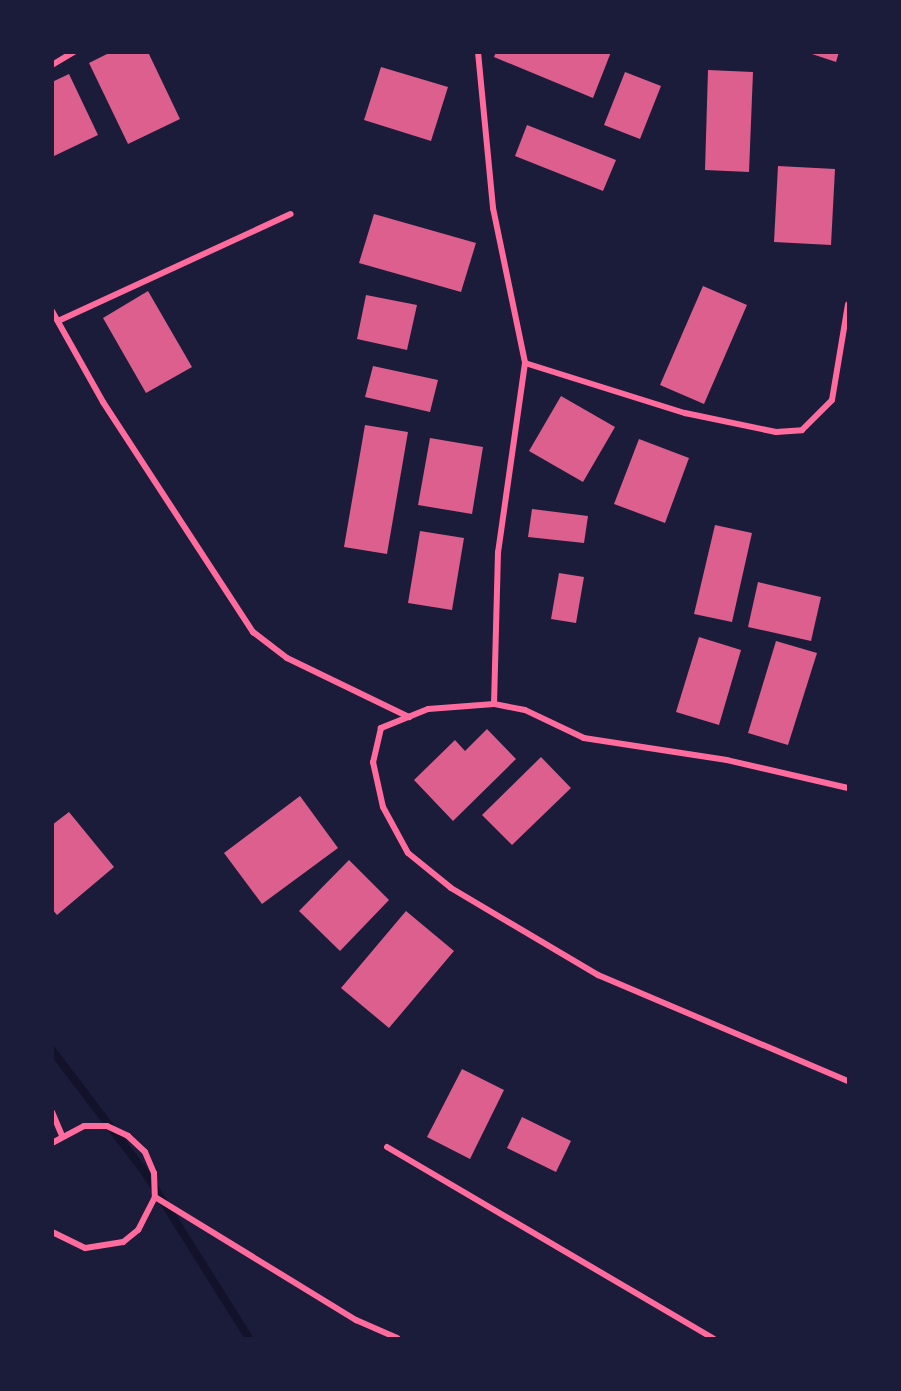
<!DOCTYPE html>
<style>
body{margin:0}
#map{position:relative;width:901px;height:1391px;overflow:hidden;background:#1b1b3a;font-family:"Varela Round",sans-serif}
div>[style]{position:absolute}
[style*='--x']{left:calc(var(--x)*1px);top:calc(var(--y)*1px);width:calc(var(--w)*1px);rotate:calc(var(--a)*1deg)}
.stream>*{height:8px;margin:-4px;padding:0 4px;transform-origin:4px;border-radius:4px;background:#12122b}
.building>*{inset:0;background:#dd5f8e}
.minor>*{height:6px;margin:-3px;padding:0 3px;transform-origin:3px;border-radius:3px;background:#ff6b9d}
span{translate:-50% -50%;white-space:nowrap;text-align:center;line-height:1.15;-webkit-text-stroke:6px #1b1b3a;paint-order:stroke}
.frame{position:absolute;inset:0;border:54px solid #1b1b3a;pointer-events:none}
</style>
<div id="map">
<div class="stream">
<div style="--x:52;--y:1050;--w:156;--a:52.8"></div>
<div style="--x:146;--y:1174;--w:194;--a:57.9"></div>
</div>
<div class="building">
<div style="clip-path:polygon(111px 52px,148px 52px,180px 119px,128px 144px,89px 63px)"></div>
<div style="clip-path:polygon(496px 52px,611px 52px,593px 98px,494px 57px)"></div>
<div style="clip-path:polygon(806px 52px,839px 52px,836px 62px)"></div>
<div style="clip-path:polygon(381px 67px,448px 87px,431px 141px,364px 120px)"></div>
<div style="clip-path:polygon(708px 70px,753px 72px,749px 172px,705px 170px)"></div>
<div style="clip-path:polygon(625px 72px,661px 86px,640px 139px,604px 125px)"></div>
<div style="clip-path:polygon(69px 74px,98px 135px,54px 156px,52px 82px)"></div>
<div style="clip-path:polygon(527px 125px,616px 160px,603px 191px,515px 156px)"></div>
<div style="clip-path:polygon(778px 166px,835px 169px,831px 245px,774px 242px)"></div>
<div style="clip-path:polygon(374px 214px,476px 243px,461px 292px,359px 263px)"></div>
<div style="clip-path:polygon(703px 286px,747px 305px,704px 404px,660px 385px)"></div>
<div style="clip-path:polygon(148px 291px,192px 367px,146px 393px,103px 318px)"></div>
<div style="clip-path:polygon(366px 295px,417px 305px,407px 350px,357px 339px)"></div>
<div style="clip-path:polygon(373px 366px,438px 380px,430px 412px,365px 397px)"></div>
<div style="clip-path:polygon(561px 396px,615px 427px,583px 482px,529px 451px)"></div>
<div style="clip-path:polygon(365px 425px,408px 432px,387px 554px,344px 547px)"></div>
<div style="clip-path:polygon(430px 438px,483px 447px,472px 514px,418px 505px)"></div>
<div style="clip-path:polygon(639px 439px,689px 458px,665px 523px,614px 504px)"></div>
<div style="clip-path:polygon(532px 509px,588px 516px,584px 543px,528px 537px)"></div>
<div style="clip-path:polygon(715px 525px,752px 533px,732px 622px,694px 614px)"></div>
<div style="clip-path:polygon(420px 531px,464px 538px,452px 610px,408px 603px)"></div>
<div style="clip-path:polygon(559px 573px,584px 577px,576px 623px,551px 619px)"></div>
<div style="clip-path:polygon(758px 582px,821px 597px,811px 641px,748px 627px)"></div>
<div style="clip-path:polygon(699px 637px,741px 650px,719px 725px,676px 712px)"></div>
<div style="clip-path:polygon(776px 641px,817px 653px,788px 745px,748px 733px)"></div>
<div style="clip-path:polygon(487px 729px,516px 759px,453px 821px,414px 780px,455px 740px,465px 751px)"></div>
<div style="clip-path:polygon(541px 757px,571px 788px,512px 845px,482px 815px)"></div>
<div style="clip-path:polygon(300px 796px,338px 848px,262px 904px,224px 853px)"></div>
<div style="clip-path:polygon(69px 812px,114px 867px,57px 915px,52px 909px,52px 825px)"></div>
<div style="clip-path:polygon(349px 860px,389px 900px,340px 951px,299px 911px)"></div>
<div style="clip-path:polygon(406px 911px,454px 951px,389px 1028px,341px 988px)"></div>
<div style="clip-path:polygon(462px 1069px,504px 1090px,470px 1159px,427px 1137px)"></div>
<div style="clip-path:polygon(522px 1117px,571px 1141px,556px 1172px,507px 1148px)"></div>
</div>
<div class="minor">
<div style="--x:478;--y:52;--w:157;--a:84.5"></div>
<div style="--x:493;--y:208;--w:158;--a:78.3"></div>
<div style="--x:525;--y:363;--w:191;--a:98.1"></div>
<div style="--x:498;--y:552;--w:152;--a:91.5"></div>
<div style="--x:52;--y:65;--w:26;--a:-31"></div>
<div style="--x:52;--y:311;--w:104;--a:60.7"></div>
<div style="--x:103;--y:402;--w:275;--a:56.9"></div>
<div style="--x:253;--y:632;--w:43;--a:37.4"></div>
<div style="--x:287;--y:658;--w:136;--a:25.8"></div>
<div style="--x:58;--y:321;--w:256;--a:-24.7"></div>
<div style="--x:525;--y:363;--w:168;--a:17.4"></div>
<div style="--x:685;--y:413;--w:93;--a:11.8"></div>
<div style="--x:776;--y:432;--w:26;--a:-4"></div>
<div style="--x:802;--y:430;--w:42;--a:-45"></div>
<div style="--x:832;--y:400;--w:97;--a:-80.5"></div>
<div style="--x:848;--y:788;--w:124;--a:-167"></div>
<div style="--x:727;--y:760;--w:145;--a:-171.3"></div>
<div style="--x:584;--y:738;--w:65;--a:-154.6"></div>
<div style="--x:525;--y:710;--w:32;--a:-169"></div>
<div style="--x:494;--y:704;--w:66;--a:175.7"></div>
<div style="--x:428;--y:709;--w:51;--a:158"></div>
<div style="--x:381;--y:728;--w:35;--a:103"></div>
<div style="--x:373;--y:762;--w:46;--a:77.5"></div>
<div style="--x:383;--y:807;--w:52;--a:61.5"></div>
<div style="--x:408;--y:853;--w:55;--a:39.1"></div>
<div style="--x:451;--y:888;--w:171;--a:30.6"></div>
<div style="--x:598;--y:975;--w:272;--a:23"></div>
<div style="--x:52;--y:1112;--w:25;--a:67"></div>
<div style="--x:52;--y:1143;--w:36;--a:-28"></div>
<div style="--x:84;--y:1126;--w:23;--a:0"></div>
<div style="--x:107;--y:1126;--w:23;--a:25"></div>
<div style="--x:128;--y:1136;--w:23;--a:43"></div>
<div style="--x:145;--y:1152;--w:23;--a:67"></div>
<div style="--x:154;--y:1173;--w:24;--a:88"></div>
<div style="--x:155;--y:1197;--w:37;--a:117"></div>
<div style="--x:138;--y:1230;--w:19;--a:141"></div>
<div style="--x:123;--y:1242;--w:38;--a:171"></div>
<div style="--x:85;--y:1248;--w:37;--a:-154"></div>
<div style="--x:387;--y:1147;--w:378;--a:30.4"></div>
<div style="--x:155;--y:1197;--w:236;--a:31.5"></div>
<div style="--x:356;--y:1320;--w:45;--a:23.7"></div>
</div>
<div class="frame"></div>
</div>
